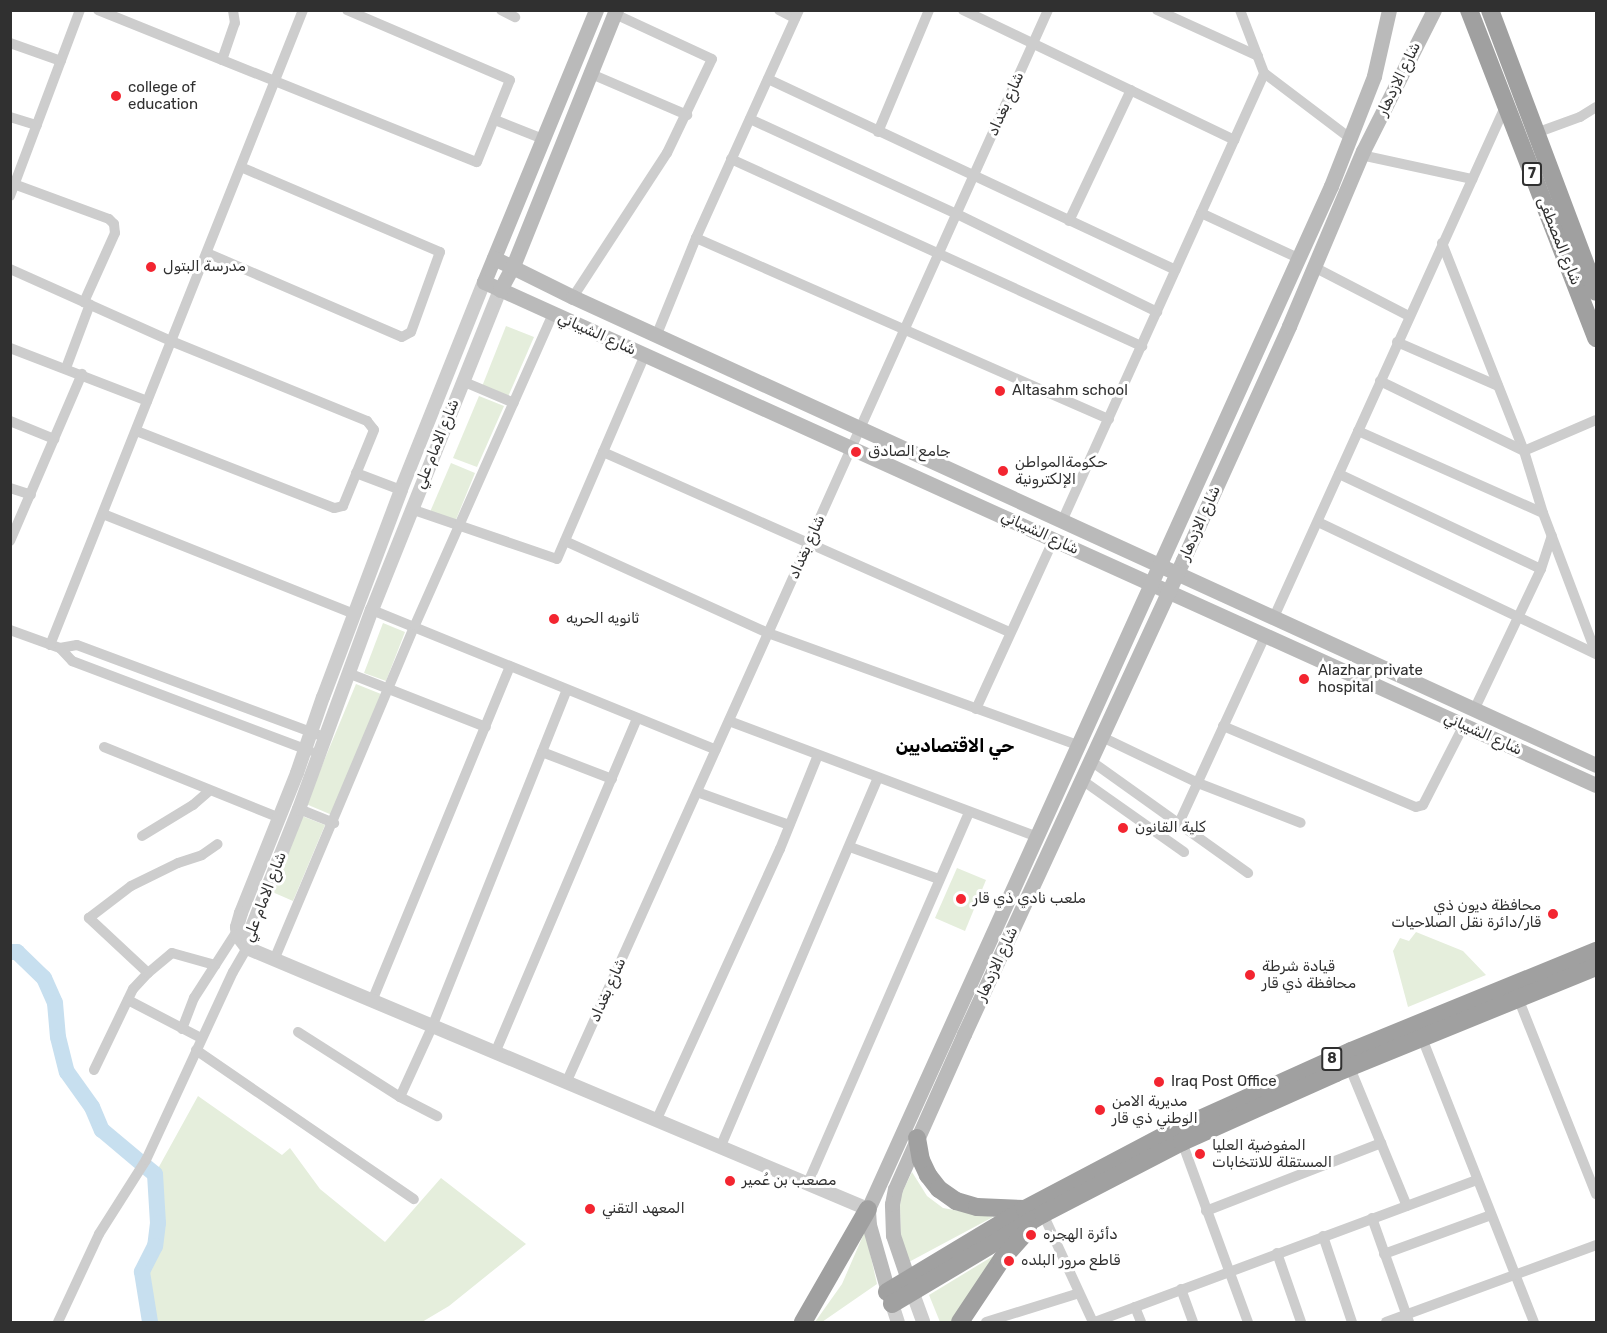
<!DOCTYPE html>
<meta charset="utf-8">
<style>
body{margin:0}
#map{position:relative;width:1607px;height:1333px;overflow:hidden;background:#fff;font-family:Rubik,"Noto Sans Arabic",sans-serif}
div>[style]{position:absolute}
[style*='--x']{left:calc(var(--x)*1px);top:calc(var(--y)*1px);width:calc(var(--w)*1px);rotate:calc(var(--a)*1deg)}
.green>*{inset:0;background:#e5eedc}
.river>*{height:16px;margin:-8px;padding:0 8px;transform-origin:8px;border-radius:8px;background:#c7dfef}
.minor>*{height:10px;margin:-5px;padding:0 5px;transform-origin:5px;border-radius:5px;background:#cdcdcd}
.tertiary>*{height:14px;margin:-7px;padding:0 7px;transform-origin:7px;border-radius:7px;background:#cdcdcd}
.secondary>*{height:15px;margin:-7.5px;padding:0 7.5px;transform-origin:7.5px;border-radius:7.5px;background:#bababa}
.trunk>*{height:18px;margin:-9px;padding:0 9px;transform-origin:9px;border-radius:9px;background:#a0a0a0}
.dots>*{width:16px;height:16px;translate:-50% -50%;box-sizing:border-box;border:3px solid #fff;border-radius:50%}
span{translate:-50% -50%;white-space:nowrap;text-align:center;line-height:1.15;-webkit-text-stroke:6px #fff;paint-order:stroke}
.shield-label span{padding:2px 4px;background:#fff;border:2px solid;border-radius:4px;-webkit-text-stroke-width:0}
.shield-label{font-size:14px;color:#303030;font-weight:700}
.street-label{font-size:15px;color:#303030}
.poi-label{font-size:15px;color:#303030}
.left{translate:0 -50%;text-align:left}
.right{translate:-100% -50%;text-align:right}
.quarter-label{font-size:18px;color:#000;font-weight:700}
.frame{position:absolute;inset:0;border:12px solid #303030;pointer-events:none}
</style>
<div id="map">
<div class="green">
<div style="clip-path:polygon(506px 326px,534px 337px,507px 399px,481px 389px)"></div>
<div style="clip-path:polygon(479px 396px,504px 406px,477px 467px,453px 458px)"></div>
<div style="clip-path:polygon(451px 463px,475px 473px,455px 522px,430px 512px)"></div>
<div style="clip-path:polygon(383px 623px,405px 632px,386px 681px,364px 673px)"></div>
<div style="clip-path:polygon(356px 684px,381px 694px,332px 815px,306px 804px)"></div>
<div style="clip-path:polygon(302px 816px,325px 825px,293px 901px,270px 891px)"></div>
<div style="clip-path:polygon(957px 868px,986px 880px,965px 931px,935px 918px)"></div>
<div style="clip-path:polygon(1416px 932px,1463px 951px,1486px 975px,1408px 1007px,1393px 951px,1400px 938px,1409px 941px)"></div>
<div style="clip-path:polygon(198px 1096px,282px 1155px,290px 1148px,320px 1189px,385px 1242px,441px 1178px,526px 1244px,449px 1306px,422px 1322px,150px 1322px,142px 1272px,155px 1246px,158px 1223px,155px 1174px)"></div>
<div style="clip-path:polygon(912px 1172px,927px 1196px,943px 1208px,993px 1217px,907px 1263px,901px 1235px,900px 1206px,901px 1195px)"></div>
<div style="clip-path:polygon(865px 1231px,877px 1284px,822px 1322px,815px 1322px,842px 1284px)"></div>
<div style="clip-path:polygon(1003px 1250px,953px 1322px,940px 1322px,929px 1295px)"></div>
</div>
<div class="river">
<div style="--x:10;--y:952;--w:7;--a:0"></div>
<div style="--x:17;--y:952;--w:37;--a:44"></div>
<div style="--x:44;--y:978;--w:27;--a:66"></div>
<div style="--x:55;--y:1003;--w:34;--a:85"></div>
<div style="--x:58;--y:1037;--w:36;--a:76"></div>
<div style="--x:67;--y:1072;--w:43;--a:54.5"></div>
<div style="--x:92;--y:1107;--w:25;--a:67"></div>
<div style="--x:102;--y:1130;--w:50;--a:40.1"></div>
<div style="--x:145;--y:1166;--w:13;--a:39"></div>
<div style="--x:155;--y:1174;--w:49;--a:86.5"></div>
<div style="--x:158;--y:1223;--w:23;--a:97"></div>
<div style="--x:155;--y:1246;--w:29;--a:117"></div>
<div style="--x:142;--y:1272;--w:51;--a:80.9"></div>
</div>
<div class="minor">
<div style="--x:98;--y:10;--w:408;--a:21.9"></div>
<div style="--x:477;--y:162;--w:88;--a:-68.1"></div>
<div style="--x:510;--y:80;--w:177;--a:-156.8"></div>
<div style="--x:501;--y:10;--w:16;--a:27"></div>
<div style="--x:779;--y:10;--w:18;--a:27"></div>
<div style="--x:963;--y:10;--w:301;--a:25.6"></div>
<div style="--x:1157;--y:10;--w:111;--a:24.5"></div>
<div style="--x:1240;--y:10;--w:67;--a:69.1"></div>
<div style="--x:1264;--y:73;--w:108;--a:37.1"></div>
<div style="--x:10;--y:43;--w:54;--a:19.4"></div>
<div style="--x:222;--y:60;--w:39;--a:-71"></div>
<div style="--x:235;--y:23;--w:13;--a:-99"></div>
<div style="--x:589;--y:73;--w:107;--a:23.2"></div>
<div style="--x:768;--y:79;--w:450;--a:25.1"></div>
<div style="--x:10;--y:117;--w:28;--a:17"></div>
<div style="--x:750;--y:119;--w:228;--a:24.7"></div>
<div style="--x:957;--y:214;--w:223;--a:26.1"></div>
<div style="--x:495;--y:120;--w:52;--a:21.6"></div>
<div style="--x:878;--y:132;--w:132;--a:-67.3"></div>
<div style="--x:1536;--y:133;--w:47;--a:-20"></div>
<div style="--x:1580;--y:117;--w:19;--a:-32"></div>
<div style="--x:1361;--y:155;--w:114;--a:12.2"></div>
<div style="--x:731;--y:159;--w:452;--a:24.5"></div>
<div style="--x:11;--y:183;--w:104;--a:20.2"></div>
<div style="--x:109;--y:219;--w:7;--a:45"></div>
<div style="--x:114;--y:224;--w:9;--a:84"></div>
<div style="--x:115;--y:233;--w:76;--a:114.2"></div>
<div style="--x:10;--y:196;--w:199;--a:-69.4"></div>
<div style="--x:1201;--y:213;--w:107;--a:24.9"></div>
<div style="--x:1069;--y:221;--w:145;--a:-64.7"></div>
<div style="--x:696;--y:238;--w:451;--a:23.7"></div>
<div style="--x:1442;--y:243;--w:224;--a:68.5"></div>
<div style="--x:1524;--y:451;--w:65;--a:73"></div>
<div style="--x:1543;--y:513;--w:150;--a:69.3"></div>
<div style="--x:207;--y:253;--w:212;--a:23.3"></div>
<div style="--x:402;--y:337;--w:10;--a:-29"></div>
<div style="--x:411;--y:332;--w:85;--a:-70.1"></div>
<div style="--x:440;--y:252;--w:216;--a:-156.9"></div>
<div style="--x:1314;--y:267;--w:107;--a:27.3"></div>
<div style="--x:10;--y:269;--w:176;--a:24.1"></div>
<div style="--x:171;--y:341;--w:212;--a:22.2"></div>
<div style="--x:367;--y:421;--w:11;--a:52"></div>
<div style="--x:374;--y:430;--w:82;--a:112.2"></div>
<div style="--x:343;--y:506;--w:9;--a:167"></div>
<div style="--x:334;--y:508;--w:212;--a:-158.7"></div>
<div style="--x:573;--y:297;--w:172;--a:-56.9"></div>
<div style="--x:667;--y:153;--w:104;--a:-64.4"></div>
<div style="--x:712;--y:59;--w:107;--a:-155.1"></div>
<div style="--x:657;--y:334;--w:104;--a:-67.9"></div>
<div style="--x:696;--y:238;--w:250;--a:-65.7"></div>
<div style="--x:1397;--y:342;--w:110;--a:23.5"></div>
<div style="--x:10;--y:348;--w:147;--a:21.1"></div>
<div style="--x:66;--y:368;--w:68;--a:-69.4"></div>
<div style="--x:462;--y:381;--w:56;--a:22.9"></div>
<div style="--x:1380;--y:381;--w:160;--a:25.9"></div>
<div style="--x:1524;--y:451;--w:78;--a:-23.3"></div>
<div style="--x:10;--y:421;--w:48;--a:22.2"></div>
<div style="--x:1358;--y:431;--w:202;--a:23.9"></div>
<div style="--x:603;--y:452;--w:444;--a:23.9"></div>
<div style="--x:356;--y:473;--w:48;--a:20.7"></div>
<div style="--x:1339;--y:474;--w:223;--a:25.2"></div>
<div style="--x:10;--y:488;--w:22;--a:18"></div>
<div style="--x:411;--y:509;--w:154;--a:18.9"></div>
<div style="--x:557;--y:559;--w:222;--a:-66.7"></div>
<div style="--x:103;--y:514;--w:270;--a:21.7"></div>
<div style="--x:1063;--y:519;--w:489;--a:-65.7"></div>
<div style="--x:1318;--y:522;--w:308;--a:25.4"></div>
<div style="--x:10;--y:541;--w:182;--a:-66.7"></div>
<div style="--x:565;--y:541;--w:223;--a:24.4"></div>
<div style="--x:768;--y:633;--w:329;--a:19.9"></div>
<div style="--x:372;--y:610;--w:371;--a:22.1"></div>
<div style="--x:1274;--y:617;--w:560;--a:-65.63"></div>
<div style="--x:10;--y:630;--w:53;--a:19.8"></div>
<div style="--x:60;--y:648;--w:17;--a:-10"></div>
<div style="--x:77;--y:645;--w:265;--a:20.4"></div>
<div style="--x:50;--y:645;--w:684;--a:-68.28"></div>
<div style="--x:60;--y:648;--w:18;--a:47"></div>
<div style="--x:72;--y:661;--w:254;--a:20.7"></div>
<div style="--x:348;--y:673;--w:148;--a:21.4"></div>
<div style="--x:1475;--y:708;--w:154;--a:-64.6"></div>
<div style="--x:1541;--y:569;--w:35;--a:-72"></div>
<div style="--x:976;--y:709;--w:187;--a:-65.4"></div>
<div style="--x:729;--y:721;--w:329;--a:20.6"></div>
<div style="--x:1223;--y:726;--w:209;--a:22.8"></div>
<div style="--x:1416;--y:807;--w:7;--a:-16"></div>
<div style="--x:1423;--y:805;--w:90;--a:-62.9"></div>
<div style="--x:1102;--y:737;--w:106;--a:25.6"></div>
<div style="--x:1198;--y:783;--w:110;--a:21.2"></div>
<div style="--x:104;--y:747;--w:190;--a:22"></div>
<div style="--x:542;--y:752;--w:75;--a:21.1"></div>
<div style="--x:1091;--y:761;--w:193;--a:35.5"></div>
<div style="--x:1082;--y:780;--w:125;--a:35.2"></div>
<div style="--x:697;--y:792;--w:98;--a:19.7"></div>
<div style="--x:299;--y:809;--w:38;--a:22"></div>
<div style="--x:1179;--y:823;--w:208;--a:-65.3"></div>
<div style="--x:142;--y:836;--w:60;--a:-31.3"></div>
<div style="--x:193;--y:805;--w:21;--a:-41"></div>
<div style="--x:850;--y:847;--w:95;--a:19.8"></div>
<div style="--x:274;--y:960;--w:363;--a:-67.2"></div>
<div style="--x:415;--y:625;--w:340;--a:-66.1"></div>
<div style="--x:148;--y:973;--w:81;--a:-137"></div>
<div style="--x:89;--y:918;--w:53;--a:-37.3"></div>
<div style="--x:131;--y:886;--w:52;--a:-26.1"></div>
<div style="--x:178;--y:863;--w:25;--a:-18"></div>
<div style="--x:202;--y:855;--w:19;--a:-35"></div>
<div style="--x:1518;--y:998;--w:211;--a:68.3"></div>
<div style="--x:128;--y:1000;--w:82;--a:27.5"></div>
<div style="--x:372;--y:1001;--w:362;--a:-67.6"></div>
<div style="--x:182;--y:1029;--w:33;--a:-69"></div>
<div style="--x:194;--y:998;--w:80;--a:-57.3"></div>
<div style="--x:298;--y:1032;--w:121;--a:32.5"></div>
<div style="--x:400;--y:1097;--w:42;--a:27.2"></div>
<div style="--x:1422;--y:1038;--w:305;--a:68.5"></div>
<div style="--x:196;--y:1050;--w:264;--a:34.4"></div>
<div style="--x:495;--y:1053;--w:363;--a:-67"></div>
<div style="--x:1350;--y:1068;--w:149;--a:67.6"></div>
<div style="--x:94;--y:1070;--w:90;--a:-64.3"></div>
<div style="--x:133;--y:989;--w:22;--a:-47"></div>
<div style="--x:148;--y:973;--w:31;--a:-40"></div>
<div style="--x:172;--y:953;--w:45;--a:15.6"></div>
<div style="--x:566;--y:1083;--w:1176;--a:-65.81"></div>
<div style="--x:400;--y:1097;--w:77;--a:-65.4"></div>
<div style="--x:432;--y:1027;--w:363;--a:-68.2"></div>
<div style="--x:656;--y:1121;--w:299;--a:-65.5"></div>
<div style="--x:780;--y:849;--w:101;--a:-68"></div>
<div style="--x:1182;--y:1142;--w:192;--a:69.9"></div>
<div style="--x:720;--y:1148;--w:402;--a:-66.9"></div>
<div style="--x:807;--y:1185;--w:406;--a:-66.5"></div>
<div style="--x:1206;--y:1211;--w:188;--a:-21.2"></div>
<div style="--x:1043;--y:1214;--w:119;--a:65.2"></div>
<div style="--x:1372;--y:1218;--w:110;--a:70.4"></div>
<div style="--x:1323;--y:1236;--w:91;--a:71.4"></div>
<div style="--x:1277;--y:1253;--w:73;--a:70.8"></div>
<div style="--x:1384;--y:1254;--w:114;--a:-20"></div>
<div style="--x:1181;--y:1289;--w:35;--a:70"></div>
<div style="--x:1135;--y:1307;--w:16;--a:68"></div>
<div style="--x:58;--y:1322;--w:97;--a:-65"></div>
<div style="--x:99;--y:1234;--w:88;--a:-57.6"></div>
<div style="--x:146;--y:1160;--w:207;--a:-65.2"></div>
<div style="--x:233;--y:972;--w:28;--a:-60"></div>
<div style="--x:986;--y:1322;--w:97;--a:-17.3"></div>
<div style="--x:1095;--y:1322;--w:408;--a:-20.4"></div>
<div style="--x:1386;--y:1322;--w:224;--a:-20.1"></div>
</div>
<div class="tertiary">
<div style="--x:484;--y:282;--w:224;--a:111.8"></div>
<div style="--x:401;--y:490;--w:221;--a:110.6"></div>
<div style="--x:323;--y:697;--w:80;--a:108.9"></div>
<div style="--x:297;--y:773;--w:151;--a:111.8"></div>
<div style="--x:241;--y:913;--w:15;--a:106"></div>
<div style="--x:237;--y:927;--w:9;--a:84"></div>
<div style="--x:238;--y:936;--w:15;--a:53"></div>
<div style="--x:247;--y:948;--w:674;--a:22.8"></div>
<div style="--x:247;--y:948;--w:16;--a:-79"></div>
<div style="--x:250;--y:932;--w:132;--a:-68.3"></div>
<div style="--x:299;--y:809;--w:212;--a:-69.9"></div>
<div style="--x:372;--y:610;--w:345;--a:-68.2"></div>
<div style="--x:912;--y:1291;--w:33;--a:70"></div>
<div style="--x:892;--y:1304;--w:19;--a:72"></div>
</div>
<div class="secondary">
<div style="--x:596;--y:10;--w:294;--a:112.4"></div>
<div style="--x:484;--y:282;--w:1220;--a:24.34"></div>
<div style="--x:494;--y:258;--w:88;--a:26.3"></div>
<div style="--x:573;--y:297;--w:1125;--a:24.58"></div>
<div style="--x:500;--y:290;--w:27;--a:-62"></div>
<div style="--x:513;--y:266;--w:276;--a:-68.1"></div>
<div style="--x:911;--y:1288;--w:56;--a:-108.8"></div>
<div style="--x:893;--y:1235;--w:31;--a:-92"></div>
<div style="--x:892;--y:1204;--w:15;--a:-79"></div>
<div style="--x:895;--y:1189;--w:170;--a:-66"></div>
<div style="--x:964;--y:1034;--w:522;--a:-65.2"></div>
<div style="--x:1183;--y:560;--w:257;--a:-65.6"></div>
<div style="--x:1289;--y:326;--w:190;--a:-67.1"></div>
<div style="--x:1363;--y:151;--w:158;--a:-63.3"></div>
<div style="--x:891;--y:1302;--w:80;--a:-105.9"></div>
<div style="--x:869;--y:1225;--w:16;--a:-94"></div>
<div style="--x:868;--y:1209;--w:1123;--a:-65.65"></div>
<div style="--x:1331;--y:186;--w:118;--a:-68.6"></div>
<div style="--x:1374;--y:76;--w:68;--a:-77.2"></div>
</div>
<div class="trunk">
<div style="--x:1469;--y:10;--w:352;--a:68.8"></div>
<div style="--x:1490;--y:10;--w:301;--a:69.4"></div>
<div style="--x:917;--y:1138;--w:22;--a:80"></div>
<div style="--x:921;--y:1160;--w:17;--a:65"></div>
<div style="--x:928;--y:1175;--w:18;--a:52"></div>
<div style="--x:939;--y:1189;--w:21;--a:35"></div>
<div style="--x:956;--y:1201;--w:22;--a:16"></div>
<div style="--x:977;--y:1207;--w:48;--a:2.4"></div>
<div style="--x:887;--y:1292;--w:161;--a:-31"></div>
<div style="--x:1025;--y:1209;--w:165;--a:-27.8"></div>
<div style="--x:1171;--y:1132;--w:197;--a:-24.2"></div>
<div style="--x:1351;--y:1051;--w:265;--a:-22.2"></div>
<div style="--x:892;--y:1304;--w:176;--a:-30.8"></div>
<div style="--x:1043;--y:1214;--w:157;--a:-27.4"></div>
<div style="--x:1182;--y:1142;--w:169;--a:-24.1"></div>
<div style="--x:1336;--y:1073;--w:281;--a:-22.2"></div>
<div style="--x:803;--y:1322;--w:130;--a:-60.1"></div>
<div style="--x:960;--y:1322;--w:76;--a:-56.3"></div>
<div style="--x:1002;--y:1259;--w:39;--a:-48"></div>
</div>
<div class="dots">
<div style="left:116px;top:96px;background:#f32530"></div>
<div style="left:151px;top:267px;background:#f32530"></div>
<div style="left:1000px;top:391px;background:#f32530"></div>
<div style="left:856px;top:452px;background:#f32530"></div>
<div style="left:1003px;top:471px;background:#f32530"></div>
<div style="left:554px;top:619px;background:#f32530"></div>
<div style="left:1304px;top:679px;background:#f32530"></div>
<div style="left:1123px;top:828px;background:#f32530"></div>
<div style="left:961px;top:899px;background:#f32530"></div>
<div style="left:1553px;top:914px;background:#f32530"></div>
<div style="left:1250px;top:975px;background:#f32530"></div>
<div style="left:1159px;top:1082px;background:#f32530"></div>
<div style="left:1100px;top:1110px;background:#f32530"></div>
<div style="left:1200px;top:1154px;background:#f32530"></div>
<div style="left:730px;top:1181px;background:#f32530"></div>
<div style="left:590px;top:1209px;background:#f32530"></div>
<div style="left:1031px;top:1235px;background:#f32530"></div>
<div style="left:1009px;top:1261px;background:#f32530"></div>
</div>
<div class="shield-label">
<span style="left:1532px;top:174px">7</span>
<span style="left:1332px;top:1059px">8</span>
</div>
<div class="street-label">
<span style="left:1399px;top:79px;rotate:-64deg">شارع الازدهار</span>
<span style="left:1006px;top:104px;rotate:-66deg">شارع بغداد</span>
<span style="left:1559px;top:241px;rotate:68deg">شارع المصطفى</span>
<span style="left:597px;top:334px;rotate:24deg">شارع الشيباني</span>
<span style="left:437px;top:444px;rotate:-68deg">شارع الامام علي</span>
<span style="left:1200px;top:523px;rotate:-66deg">شارع الازدهار</span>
<span style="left:1040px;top:533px;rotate:25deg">شارع الشيباني</span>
<span style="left:807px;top:547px;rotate:-66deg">شارع بغداد</span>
<span style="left:1483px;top:734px;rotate:24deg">شارع الشيباني</span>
<span style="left:265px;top:897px;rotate:-69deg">شارع الامام علي</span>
<span style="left:997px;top:964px;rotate:-65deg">شارع الازدهار</span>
<span style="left:608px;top:990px;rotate:-66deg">شارع بغداد</span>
</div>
<div class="poi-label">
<span class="left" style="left:128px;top:96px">college of<br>education</span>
<span class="left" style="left:163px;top:267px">مدرسة البتول</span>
<span class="left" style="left:1012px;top:391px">Altasahm school</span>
<span class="left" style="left:868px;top:452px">جامع الصادق</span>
<span class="left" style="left:1015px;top:471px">حكومةالمواطن<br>الإلكترونية</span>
<span class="left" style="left:566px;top:619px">ثانويه الحريه</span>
<span class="left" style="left:1318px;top:679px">Alazhar private<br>hospital</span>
<span class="left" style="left:1135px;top:828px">كلية القانون</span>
<span class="left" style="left:973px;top:899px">ملعب نادي ذي قار</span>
<span class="right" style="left:1541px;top:914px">محافظة ديون ذي<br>قار/دائرة نقل الصلاحيات</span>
<span class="left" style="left:1262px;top:975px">قيادة شرطة<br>محافظة ذي قار</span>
<span class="left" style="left:1171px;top:1082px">Iraq Post Office</span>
<span class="left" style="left:1112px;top:1110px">مديرية الامن<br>الوطني ذي قار</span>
<span class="left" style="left:1212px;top:1154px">المفوضية العليا<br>المستقلة للانتخابات</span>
<span class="left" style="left:742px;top:1181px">مصعب بن عُمير</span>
<span class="left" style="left:602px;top:1209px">المعهد التقني</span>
<span class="left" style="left:1043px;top:1235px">دأئرة الهجره</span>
<span class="left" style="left:1021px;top:1261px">قاطع مرور البلده</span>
</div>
<div class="quarter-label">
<span style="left:955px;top:746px">حي الاقتصاديين</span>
</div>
<div class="frame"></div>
</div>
